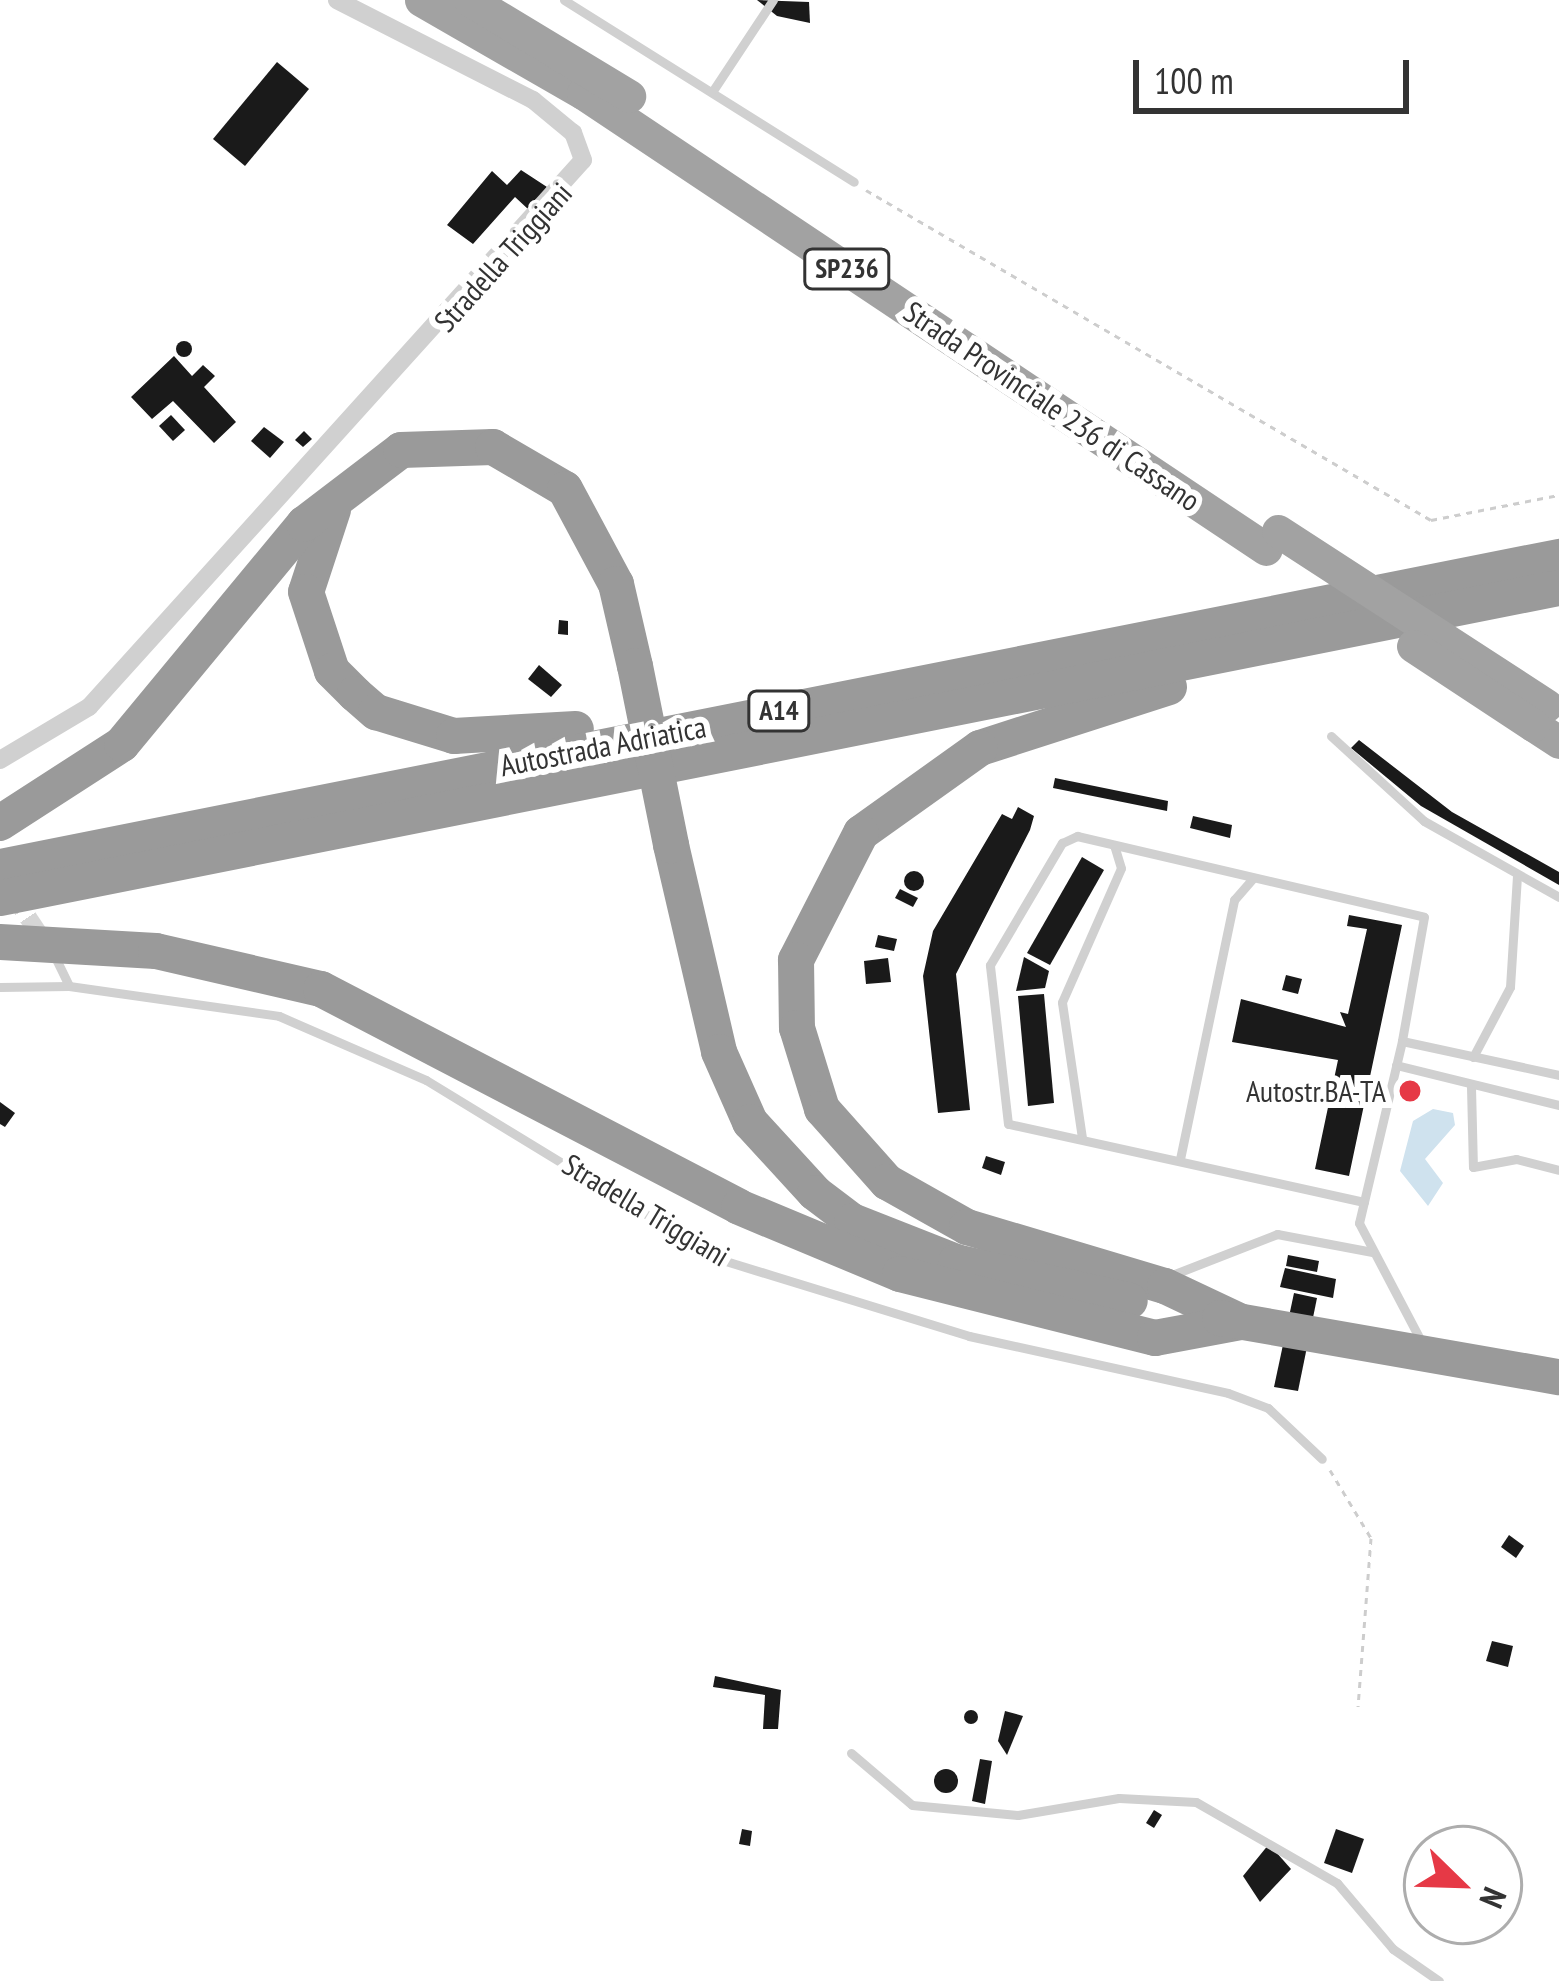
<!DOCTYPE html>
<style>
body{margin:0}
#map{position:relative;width:1559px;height:1981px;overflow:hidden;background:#fff;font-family:"PT Sans Narrow",sans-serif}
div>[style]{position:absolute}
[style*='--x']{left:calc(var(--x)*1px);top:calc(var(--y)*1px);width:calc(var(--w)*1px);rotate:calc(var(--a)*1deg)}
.water>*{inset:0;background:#cfe2ee}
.building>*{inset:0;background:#1a1a1a}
.round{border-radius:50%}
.minor-tunnel>*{height:18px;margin-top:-9px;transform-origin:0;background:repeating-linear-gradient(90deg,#d6d6d6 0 18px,transparent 0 27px)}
.path>*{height:3px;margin-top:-1.5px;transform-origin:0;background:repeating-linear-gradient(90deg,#cdcdcd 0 6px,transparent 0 12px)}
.service>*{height:9px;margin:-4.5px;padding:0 4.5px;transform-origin:4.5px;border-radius:4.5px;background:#d0d0d0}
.minor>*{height:18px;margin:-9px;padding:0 9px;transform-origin:9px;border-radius:9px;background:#d0d0d0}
.trunk>*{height:33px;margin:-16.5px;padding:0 16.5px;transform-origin:16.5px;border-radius:16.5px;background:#a2a2a2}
.motorway>*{height:36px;margin:-18px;padding:0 18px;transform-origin:18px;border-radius:18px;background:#9a9a9a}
.trunk-bridge>*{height:33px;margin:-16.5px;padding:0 16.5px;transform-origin:16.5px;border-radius:16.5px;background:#a2a2a2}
.motorway-bridge>*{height:36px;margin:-18px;padding:0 18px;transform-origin:18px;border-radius:18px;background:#9a9a9a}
.dots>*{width:33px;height:33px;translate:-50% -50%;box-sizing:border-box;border:6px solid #fff;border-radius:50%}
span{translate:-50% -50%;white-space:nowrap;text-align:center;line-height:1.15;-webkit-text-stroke:12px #fff;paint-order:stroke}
.shield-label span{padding:3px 9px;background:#fff;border:3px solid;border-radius:9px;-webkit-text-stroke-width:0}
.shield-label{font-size:27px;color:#333;font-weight:700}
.street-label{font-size:30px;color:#333}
.poi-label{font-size:30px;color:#333}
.right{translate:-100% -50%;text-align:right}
.north{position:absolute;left:1403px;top:1825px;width:120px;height:120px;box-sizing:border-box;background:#fff;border:3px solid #adadad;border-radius:50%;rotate:113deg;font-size:33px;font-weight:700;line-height:48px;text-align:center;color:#333}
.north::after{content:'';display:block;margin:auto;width:42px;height:54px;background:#e63946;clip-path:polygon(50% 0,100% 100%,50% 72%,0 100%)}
.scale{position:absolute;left:1133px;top:60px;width:276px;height:54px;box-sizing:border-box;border:6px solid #333;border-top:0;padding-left:15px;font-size:36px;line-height:42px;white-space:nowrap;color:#333;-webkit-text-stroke:9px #fff;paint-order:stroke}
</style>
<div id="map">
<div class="water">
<div style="clip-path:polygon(1433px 1109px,1453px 1113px,1455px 1125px,1425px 1159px,1443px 1183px,1428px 1206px,1400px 1171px,1413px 1121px)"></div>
</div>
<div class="building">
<div style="clip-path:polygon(757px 0,809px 2px,810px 23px,777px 16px)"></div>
<div style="clip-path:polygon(277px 62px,309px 89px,245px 166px,213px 139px)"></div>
<div style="clip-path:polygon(521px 170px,547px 187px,529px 210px,515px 197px,473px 244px,447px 225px,492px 171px,507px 185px)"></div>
<div class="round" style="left:176px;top:341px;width:16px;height:16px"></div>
<div style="clip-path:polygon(174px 356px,192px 376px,203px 365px,215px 376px,204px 387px,236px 422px,214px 443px,173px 401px,152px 419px,131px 397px)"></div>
<div style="clip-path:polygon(171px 415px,185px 430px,173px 441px,159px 426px)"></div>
<div style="clip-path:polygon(264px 427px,284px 442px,270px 458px,251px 441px)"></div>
<div style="clip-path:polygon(304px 431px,312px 439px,303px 447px,295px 440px)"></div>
<div style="clip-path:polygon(559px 620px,568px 621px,568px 635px,558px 634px)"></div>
<div style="clip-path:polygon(539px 665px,562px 685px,551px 697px,528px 679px)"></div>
<div style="clip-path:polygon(1359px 740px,1452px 812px,1559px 872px,1559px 885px,1421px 806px,1351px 748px)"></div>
<div style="clip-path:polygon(1055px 778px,1168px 801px,1167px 811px,1053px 788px)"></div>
<div style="clip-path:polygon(1018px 807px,1034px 816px,1030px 830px,956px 974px,970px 1110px,938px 1113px,923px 976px,933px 931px,1002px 814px,1012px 819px)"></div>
<div style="clip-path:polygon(1193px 816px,1232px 825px,1230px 838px,1190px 828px)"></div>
<div style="clip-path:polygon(1082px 857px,1104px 870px,1050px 965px,1027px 953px)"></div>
<div class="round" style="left:904px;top:871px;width:20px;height:20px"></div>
<div style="clip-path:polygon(900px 889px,918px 898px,913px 907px,895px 898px)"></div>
<div style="clip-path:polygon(1349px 915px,1402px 925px,1349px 1176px,1315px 1169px,1338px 1060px,1232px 1042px,1241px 999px,1346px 1027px,1340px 1012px,1348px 1014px,1367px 929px,1347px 926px)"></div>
<div style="clip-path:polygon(878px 935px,897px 939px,894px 951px,875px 947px)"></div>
<div style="clip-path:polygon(1024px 957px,1049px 971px,1045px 988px,1016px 991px)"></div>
<div style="clip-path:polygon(888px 958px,891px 982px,866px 984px,864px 961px)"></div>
<div style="clip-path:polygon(1286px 975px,1302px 979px,1298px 994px,1282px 990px)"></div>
<div style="clip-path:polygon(1044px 994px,1054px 1103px,1028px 1106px,1018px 996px)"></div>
<div style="clip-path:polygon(0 1102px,15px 1113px,5px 1127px,0 1124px)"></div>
<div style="clip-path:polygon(986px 1156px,1005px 1162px,1001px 1175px,982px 1168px)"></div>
<div style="clip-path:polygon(1288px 1255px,1319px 1261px,1317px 1272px,1286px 1266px)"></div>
<div style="clip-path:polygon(1285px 1268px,1336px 1279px,1333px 1298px,1280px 1287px)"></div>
<div style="clip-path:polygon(1294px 1293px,1317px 1298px,1298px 1391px,1274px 1387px)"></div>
<div style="clip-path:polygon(1509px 1535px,1524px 1546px,1516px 1558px,1501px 1547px)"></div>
<div style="clip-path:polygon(1492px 1641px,1513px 1646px,1508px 1667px,1486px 1661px)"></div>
<div style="clip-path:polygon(715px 1676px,781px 1690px,778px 1729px,763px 1729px,765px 1695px,713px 1687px)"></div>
<div class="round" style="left:964px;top:1710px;width:14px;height:14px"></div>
<div style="clip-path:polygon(1005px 1711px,1023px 1716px,1007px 1755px,998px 1741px)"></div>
<div style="clip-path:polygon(980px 1759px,992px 1761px,985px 1804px,972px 1801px)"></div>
<div class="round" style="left:934px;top:1769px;width:24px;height:24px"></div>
<div style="clip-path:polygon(1154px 1810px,1162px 1815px,1154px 1828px,1146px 1823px)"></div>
<div style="clip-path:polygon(742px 1829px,752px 1831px,750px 1846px,739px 1844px)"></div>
<div style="clip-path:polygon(1336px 1829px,1364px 1839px,1352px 1873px,1324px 1863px)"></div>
<div style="clip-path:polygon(1269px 1844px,1291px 1869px,1260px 1902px,1243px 1876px)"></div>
</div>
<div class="minor-tunnel">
<div style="--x:13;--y:895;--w:61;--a:56.3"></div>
</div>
<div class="path">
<div style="--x:866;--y:190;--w:654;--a:30.29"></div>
<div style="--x:1431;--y:520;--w:130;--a:-11.1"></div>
<div style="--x:1330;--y:1470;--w:79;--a:58.9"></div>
<div style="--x:1371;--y:1538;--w:169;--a:94.4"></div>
</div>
<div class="service">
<div style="--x:564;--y:0;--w:342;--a:32.1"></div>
<div style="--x:714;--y:89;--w:107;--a:-56.5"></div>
<div style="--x:1331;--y:736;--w:126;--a:42.4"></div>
<div style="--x:1424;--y:821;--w:155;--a:29.4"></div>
<div style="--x:56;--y:959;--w:30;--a:64"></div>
<div style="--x:69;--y:986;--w:212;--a:8.1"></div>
<div style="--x:279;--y:1016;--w:160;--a:23.5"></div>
<div style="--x:426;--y:1080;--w:343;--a:31.4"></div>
<div style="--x:719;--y:1259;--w:262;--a:17.1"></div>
<div style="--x:969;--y:1336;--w:265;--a:12.4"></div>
<div style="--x:1228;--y:1393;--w:43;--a:20.6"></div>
<div style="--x:1268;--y:1408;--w:74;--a:43.4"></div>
<div style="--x:0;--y:987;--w:69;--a:-0.8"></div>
<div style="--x:1402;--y:1041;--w:161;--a:12.2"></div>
<div style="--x:1473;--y:1057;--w:79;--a:-62.1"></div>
<div style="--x:1510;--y:987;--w:112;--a:-86.4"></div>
<div style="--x:1396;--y:1065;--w:168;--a:13.8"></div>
<div style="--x:1471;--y:1087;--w:80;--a:88.6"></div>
<div style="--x:1473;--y:1167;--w:44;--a:-10.5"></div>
<div style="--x:1516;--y:1159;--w:44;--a:14.3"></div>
<div style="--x:1082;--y:1138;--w:137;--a:-98.4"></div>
<div style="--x:1062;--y:1002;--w:146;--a:-66.2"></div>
<div style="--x:1121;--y:868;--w:24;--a:-107"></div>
<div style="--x:1180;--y:1159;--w:265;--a:-78.2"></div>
<div style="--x:1234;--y:900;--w:29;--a:-49"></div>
<div style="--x:1364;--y:1202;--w:364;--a:-167.6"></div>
<div style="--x:1008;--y:1124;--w:160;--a:-96.5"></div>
<div style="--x:990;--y:965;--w:142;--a:-59.5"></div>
<div style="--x:1062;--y:843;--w:17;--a:-25"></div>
<div style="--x:1077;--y:836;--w:356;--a:13.1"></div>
<div style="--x:1424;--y:917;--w:126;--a:100.1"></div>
<div style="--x:1402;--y:1041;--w:187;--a:103.3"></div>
<div style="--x:1359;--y:1223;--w:138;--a:62.3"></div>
<div style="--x:1172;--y:1275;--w:113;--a:-21.3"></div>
<div style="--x:1277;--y:1234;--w:97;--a:10.7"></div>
<div style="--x:851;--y:1753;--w:80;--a:40.4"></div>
<div style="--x:912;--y:1805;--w:106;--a:5.4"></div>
<div style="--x:1018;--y:1815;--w:102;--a:-9.6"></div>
<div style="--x:1119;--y:1798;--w:77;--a:3"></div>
<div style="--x:1196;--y:1802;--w:163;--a:29.9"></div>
<div style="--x:1337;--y:1883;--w:87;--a:49.7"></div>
<div style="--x:1393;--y:1949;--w:56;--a:34.8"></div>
</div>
<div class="minor">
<div style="--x:0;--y:760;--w:104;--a:-30.8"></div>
<div style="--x:89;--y:707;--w:737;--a:-47.91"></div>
<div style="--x:583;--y:160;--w:29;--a:-110"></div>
<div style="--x:573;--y:133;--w:52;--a:-140.5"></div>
<div style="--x:533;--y:100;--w:220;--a:-153"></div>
</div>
<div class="trunk">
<div style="--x:421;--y:0;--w:187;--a:29.9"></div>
<div style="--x:583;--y:93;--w:821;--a:33.73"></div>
<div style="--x:470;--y:0;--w:186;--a:31.1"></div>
<div style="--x:1533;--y:725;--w:31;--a:33"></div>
</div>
<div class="motorway">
<div style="--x:333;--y:510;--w:86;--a:108.2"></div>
<div style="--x:306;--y:592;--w:83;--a:71.8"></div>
<div style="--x:332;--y:671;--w:33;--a:45"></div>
<div style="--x:355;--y:694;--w:28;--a:41"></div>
<div style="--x:376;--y:712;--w:82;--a:17.1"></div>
<div style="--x:454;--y:736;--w:122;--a:-3.3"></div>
<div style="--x:1169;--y:687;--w:199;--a:162.1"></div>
<div style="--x:980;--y:748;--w:146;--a:144.5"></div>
<div style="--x:861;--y:833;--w:143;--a:117.1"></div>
<div style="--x:796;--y:960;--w:68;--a:89.2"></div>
<div style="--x:797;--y:1028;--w:85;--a:72.8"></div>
<div style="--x:822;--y:1109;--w:98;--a:48.3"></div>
<div style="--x:887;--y:1182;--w:92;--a:29.4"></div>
<div style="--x:967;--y:1227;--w:207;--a:16.6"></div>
<div style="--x:1165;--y:1286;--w:84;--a:25.3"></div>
<div style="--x:0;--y:823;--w:145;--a:-32.9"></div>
<div style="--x:122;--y:744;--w:286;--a:-50.4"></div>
<div style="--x:304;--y:524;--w:122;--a:-37.3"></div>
<div style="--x:401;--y:450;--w:92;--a:-1.9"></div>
<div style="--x:493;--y:447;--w:83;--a:30.3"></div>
<div style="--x:565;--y:489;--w:108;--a:61.8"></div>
<div style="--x:616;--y:584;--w:84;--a:77"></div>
<div style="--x:671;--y:845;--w:212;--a:76.9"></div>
<div style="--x:719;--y:1052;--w:77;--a:66.1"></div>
<div style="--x:750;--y:1122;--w:96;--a:47.5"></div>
<div style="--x:815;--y:1193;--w:46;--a:37.1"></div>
<div style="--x:852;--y:1221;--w:112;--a:21.5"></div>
<div style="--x:956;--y:1262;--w:178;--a:12.6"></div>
<div style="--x:0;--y:867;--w:1590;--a:-11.25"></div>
<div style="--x:0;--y:898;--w:1590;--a:-11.25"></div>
<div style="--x:0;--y:942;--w:156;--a:3.3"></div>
<div style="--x:156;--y:951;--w:169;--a:13"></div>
<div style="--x:321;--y:989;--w:471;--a:27.5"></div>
<div style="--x:739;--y:1207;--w:174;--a:22.6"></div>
<div style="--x:900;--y:1274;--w:263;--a:14.1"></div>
<div style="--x:1155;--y:1338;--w:87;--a:-10.5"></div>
<div style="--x:1220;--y:1318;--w:344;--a:9.9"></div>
</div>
<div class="trunk-bridge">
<div style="--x:1278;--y:531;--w:320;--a:33"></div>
<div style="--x:1413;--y:646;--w:144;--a:33.4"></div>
</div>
<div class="motorway-bridge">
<div style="--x:635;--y:666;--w:183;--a:78.6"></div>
</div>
<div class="dots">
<div style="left:1410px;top:1091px;background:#e63946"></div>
</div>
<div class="shield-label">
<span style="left:847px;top:269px">SP236</span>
<span style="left:779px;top:711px">A14</span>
</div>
<div class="street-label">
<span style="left:503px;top:257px;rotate:-48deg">Stradella Triggiani</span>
<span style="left:1052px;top:406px;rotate:34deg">Strada Provinciale 236 di Cassano</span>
<span style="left:603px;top:746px;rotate:-11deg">Autostrada Adriatica</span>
<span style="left:646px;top:1210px;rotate:31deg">Stradella Triggiani</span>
</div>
<div class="poi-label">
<span class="right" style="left:1386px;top:1091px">Autostr.BA-TA</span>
</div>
<div class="north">N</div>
<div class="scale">100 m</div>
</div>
